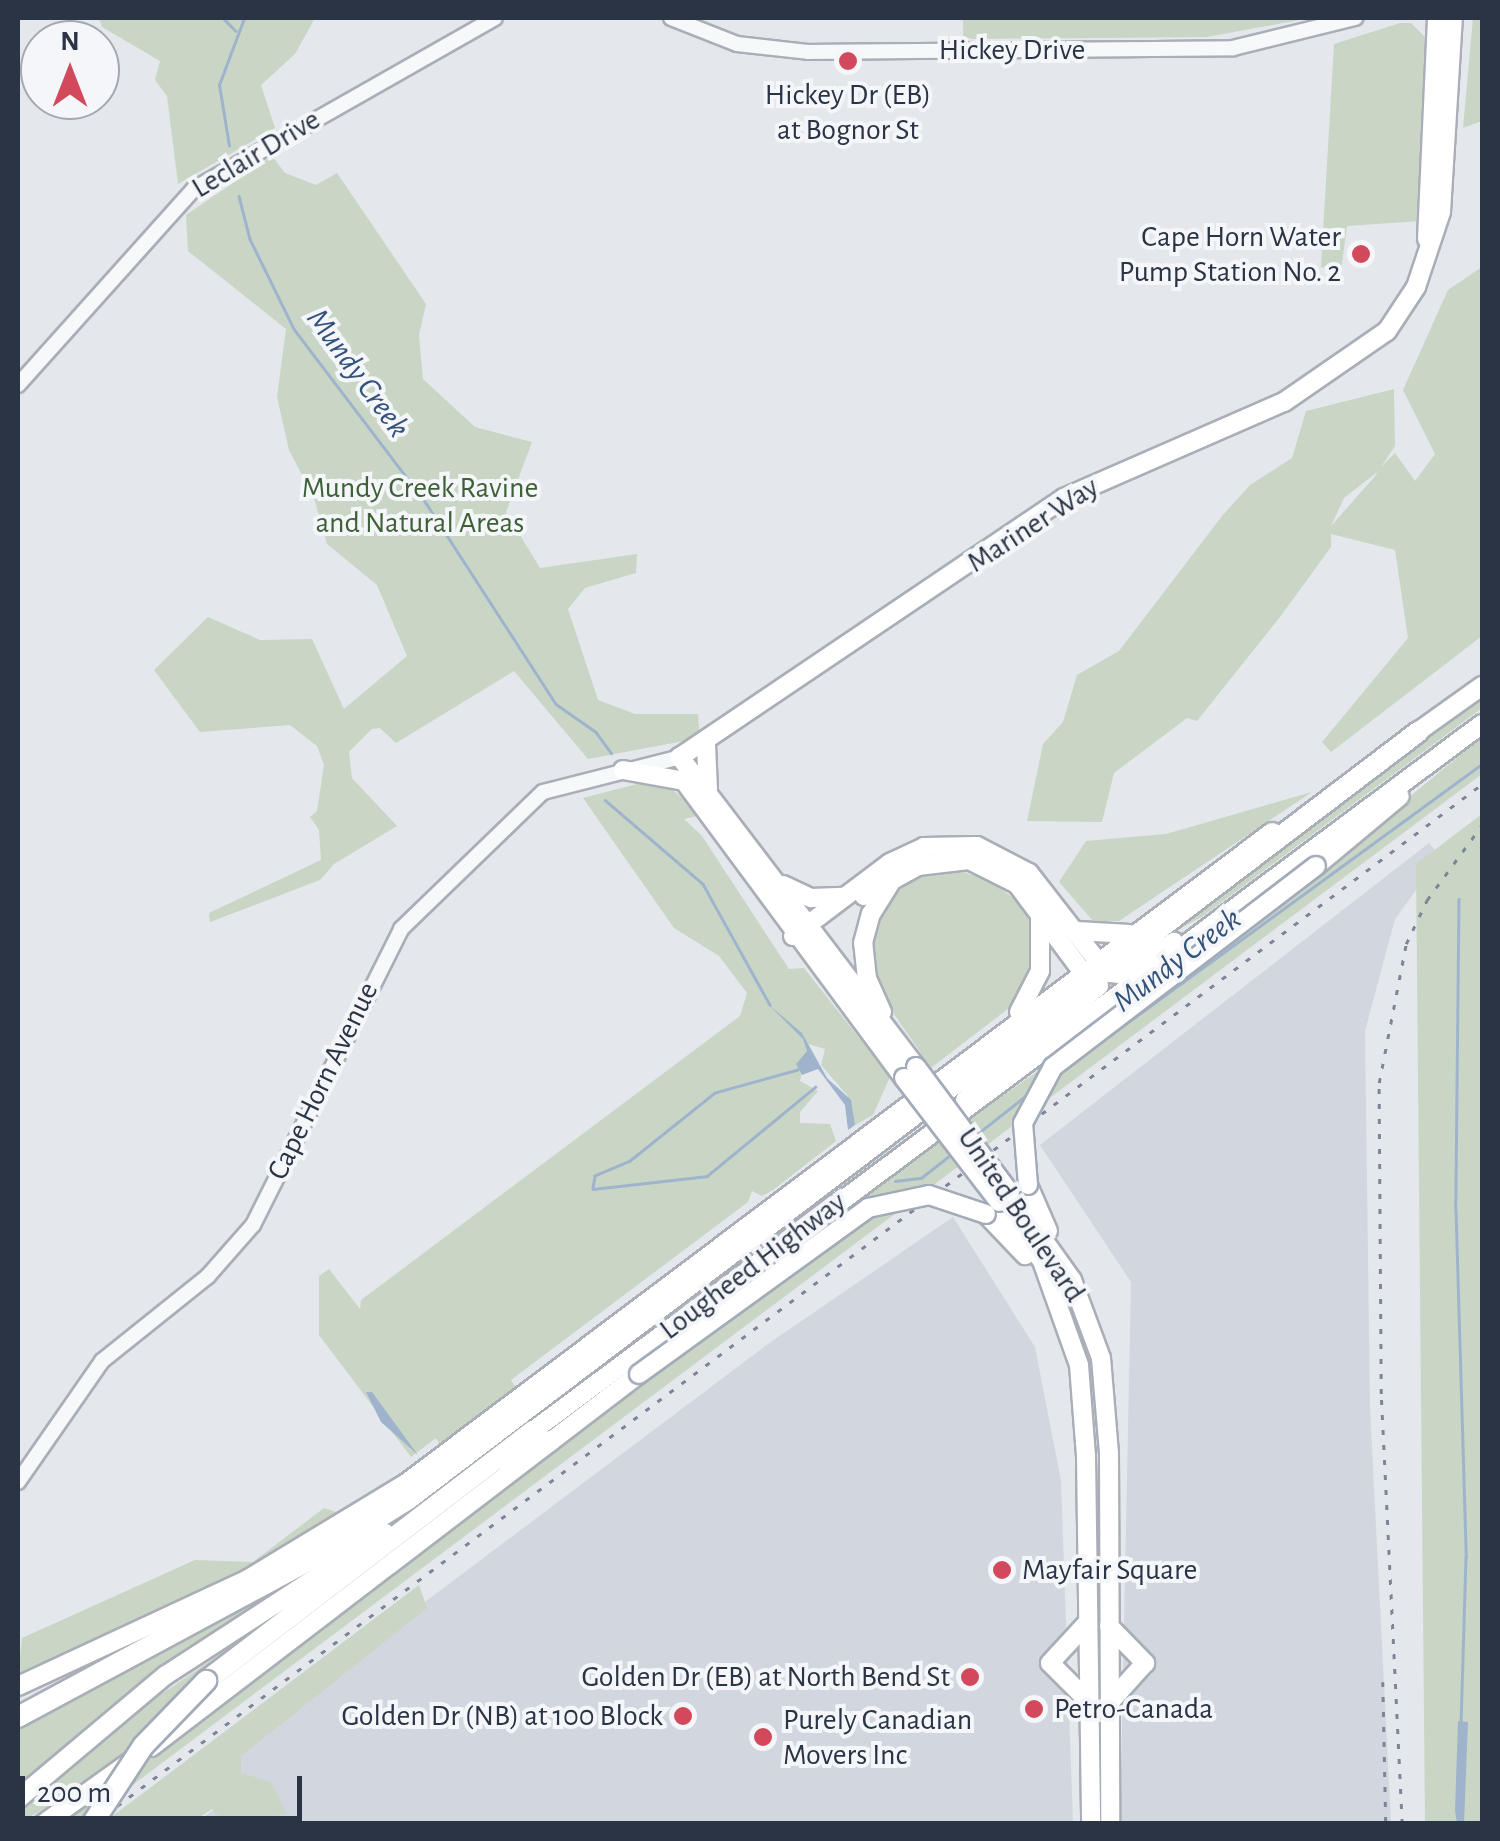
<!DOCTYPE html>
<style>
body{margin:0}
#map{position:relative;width:1500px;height:1841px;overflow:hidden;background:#e4e7ec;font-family:"Alegreya Sans",sans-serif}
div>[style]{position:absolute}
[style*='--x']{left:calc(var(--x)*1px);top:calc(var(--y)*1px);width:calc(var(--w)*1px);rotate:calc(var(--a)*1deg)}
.built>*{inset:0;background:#d2d6de}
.green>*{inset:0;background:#c9d6c5}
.water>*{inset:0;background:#9fb4cc}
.stream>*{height:2.5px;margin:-1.25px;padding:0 1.25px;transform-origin:1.25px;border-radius:1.25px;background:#9fb4cc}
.roads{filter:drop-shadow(2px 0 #a9aeb7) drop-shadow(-2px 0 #a9aeb7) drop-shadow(0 2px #a9aeb7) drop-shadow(0 -2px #a9aeb7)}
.minor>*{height:14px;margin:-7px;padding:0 7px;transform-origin:7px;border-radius:7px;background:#f7f8fa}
.major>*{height:18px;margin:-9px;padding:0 9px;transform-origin:9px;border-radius:9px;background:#fff}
.highway>*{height:20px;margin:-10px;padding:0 10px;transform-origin:10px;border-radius:10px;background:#fff}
.rail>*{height:2.5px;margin-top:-1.25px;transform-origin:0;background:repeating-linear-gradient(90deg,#7d8696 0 5px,transparent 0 15px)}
.bridges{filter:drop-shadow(2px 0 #a3abb8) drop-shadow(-2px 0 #a3abb8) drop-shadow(0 2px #a3abb8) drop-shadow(0 -2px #a3abb8)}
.major-bridge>*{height:18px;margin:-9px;padding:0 9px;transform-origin:9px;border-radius:9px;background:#fff}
.highway-bridge>*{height:20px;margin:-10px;padding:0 10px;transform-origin:10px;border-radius:10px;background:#fff}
.dots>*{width:28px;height:28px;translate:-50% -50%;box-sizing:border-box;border:5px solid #f4f6f9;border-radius:50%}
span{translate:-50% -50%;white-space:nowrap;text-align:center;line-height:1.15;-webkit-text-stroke:8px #f4f6f9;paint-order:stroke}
.street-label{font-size:30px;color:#2b3445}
.poi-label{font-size:30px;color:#2b3445}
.right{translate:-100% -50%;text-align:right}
.left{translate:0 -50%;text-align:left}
.park-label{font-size:30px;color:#3f6138}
.water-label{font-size:32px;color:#34527a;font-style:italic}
.frame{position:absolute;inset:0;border:20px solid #2b3445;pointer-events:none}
.north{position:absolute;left:20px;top:20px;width:100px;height:100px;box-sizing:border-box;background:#f4f6f9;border:2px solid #a4a8b1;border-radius:50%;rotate:0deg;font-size:28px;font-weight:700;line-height:40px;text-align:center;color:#2b3445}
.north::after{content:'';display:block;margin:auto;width:35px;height:45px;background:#d1495b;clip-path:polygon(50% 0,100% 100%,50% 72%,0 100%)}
.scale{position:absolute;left:20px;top:1776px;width:282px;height:45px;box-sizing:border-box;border:5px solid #2b3445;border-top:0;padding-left:12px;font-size:30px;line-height:35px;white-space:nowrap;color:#2b3445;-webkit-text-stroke:8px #f4f6f9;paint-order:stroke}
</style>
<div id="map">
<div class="built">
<div style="clip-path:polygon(1429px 843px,1440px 857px,1395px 919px,1365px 1031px,1370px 1408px,1391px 1823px,1120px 1823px,1131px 1282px,1040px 1145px)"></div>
<div style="clip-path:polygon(953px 1217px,1035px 1347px,1061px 1481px,1073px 1823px,194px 1824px,233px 1796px,235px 1745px,768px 1344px)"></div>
</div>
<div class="green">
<div style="clip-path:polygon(99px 18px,315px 18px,295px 54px,261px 85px,275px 128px,178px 184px,167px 96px,155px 80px,160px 61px,102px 27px)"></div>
<div style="clip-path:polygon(963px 18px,1310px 18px,1207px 37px,972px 39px,963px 36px)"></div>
<div style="clip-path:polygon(1473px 18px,1482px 18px,1482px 121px,1463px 128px)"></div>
<div style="clip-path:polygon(1400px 23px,1411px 23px,1426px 38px,1422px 221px,1347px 226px,1341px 271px,1321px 267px,1334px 44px)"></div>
<div style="clip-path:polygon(272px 156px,285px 173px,316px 185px,337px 173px,426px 304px,419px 335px,423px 379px,475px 427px,532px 442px,506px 512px,540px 568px,637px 554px,636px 573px,585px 588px,568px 609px,598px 700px,635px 714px,698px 714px,699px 731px,684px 741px,588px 759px,514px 671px,396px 743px,380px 728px,372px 729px,349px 752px,352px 778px,397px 826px,334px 864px,320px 880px,210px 922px,209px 913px,321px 860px,319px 830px,310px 817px,317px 811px,324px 765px,317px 746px,290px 725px,200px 732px,154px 670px,208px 617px,260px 640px,312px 639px,344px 709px,407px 656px,377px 585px,327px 544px,314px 498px,289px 450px,277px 397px,286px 329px,188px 251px,186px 215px)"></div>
<div style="clip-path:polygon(evenodd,1482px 267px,1482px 636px,1331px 752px,1322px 742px,1408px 638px,1395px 550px,1331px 534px,1331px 547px,1280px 617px,1197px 721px,1187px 718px,1114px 773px,1102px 822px,1027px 821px,1043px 744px,1063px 722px,1077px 675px,1119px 651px,1222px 516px,1250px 485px,1292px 458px,1306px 411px,1394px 389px,1395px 446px,1381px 467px,1395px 453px,1415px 481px,1435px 454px,1403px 390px,1448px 290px,1482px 267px,1376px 473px,1377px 474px,1331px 526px,1344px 498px,1376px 473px)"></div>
<div style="clip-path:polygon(1482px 695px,1482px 708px,1203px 916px,1135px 954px)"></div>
<div style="clip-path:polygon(1482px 737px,1482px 774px,82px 1823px,53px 1824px,721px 1327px,804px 1258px,841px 1215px,931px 1146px,1298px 889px)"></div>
<div style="clip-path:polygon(641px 783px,673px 790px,701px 815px,684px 819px,702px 836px,789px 969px,804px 968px,890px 1077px,873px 1115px,855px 1125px,847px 1095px,821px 1065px,825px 1049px,808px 1044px,802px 1033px,807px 1051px,800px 1081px,818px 1091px,800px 1112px,800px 1123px,830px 1124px,836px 1141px,773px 1190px,762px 1196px,752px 1191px,748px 1202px,511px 1380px,517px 1390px,441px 1447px,436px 1438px,411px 1457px,319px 1335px,319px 1276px,329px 1269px,360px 1309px,361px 1300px,740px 1016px,747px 993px,719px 956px,674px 928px,583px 798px)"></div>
<div style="clip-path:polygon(1312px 792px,1119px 921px,1094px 922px,1059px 882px,1086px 841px,1166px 834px)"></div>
<div style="clip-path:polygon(1482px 814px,1482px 1823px,1425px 1823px,1416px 864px)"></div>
<div style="clip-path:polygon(935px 871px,961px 871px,994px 883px,1018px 902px,1033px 927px,1035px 948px,1018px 1001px,931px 1068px,883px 998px,871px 950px,885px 906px,906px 884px)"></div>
<div style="clip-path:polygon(324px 1508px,342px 1514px,254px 1565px,18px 1675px,22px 1638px,195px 1560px,253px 1562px)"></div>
<div style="clip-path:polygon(328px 1559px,18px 1790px,18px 1728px)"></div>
<div style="clip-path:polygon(419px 1585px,427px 1608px,241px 1756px,241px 1773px,271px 1782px,287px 1814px,225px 1823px,212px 1809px,191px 1823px,102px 1824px)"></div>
<div style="clip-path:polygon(318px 1588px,243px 1663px,340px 1595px,81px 1789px,18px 1823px,18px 1813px,129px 1716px)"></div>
</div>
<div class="water">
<div style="clip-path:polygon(769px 1005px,802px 1033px,827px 1078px,851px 1100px,855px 1125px,848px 1130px,845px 1105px,818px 1069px,802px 1075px,796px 1064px,807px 1051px,803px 1039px)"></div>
<div style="clip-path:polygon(366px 1392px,372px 1392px,418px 1455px,381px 1422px)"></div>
<div style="clip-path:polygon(1458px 1721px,1468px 1722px,1464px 1823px,1457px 1823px,1455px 1811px)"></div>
</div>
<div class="stream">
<div style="--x:223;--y:18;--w:18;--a:45"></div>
<div style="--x:229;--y:146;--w:62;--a:-99.3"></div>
<div style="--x:219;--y:85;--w:72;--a:-69.5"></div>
<div style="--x:239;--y:196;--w:44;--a:75.7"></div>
<div style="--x:250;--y:239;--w:100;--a:63.9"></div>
<div style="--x:294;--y:329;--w:218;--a:52.8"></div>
<div style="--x:426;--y:503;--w:239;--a:57.1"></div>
<div style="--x:556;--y:704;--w:49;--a:35"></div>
<div style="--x:596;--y:732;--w:26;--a:54"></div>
<div style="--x:605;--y:800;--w:129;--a:40.6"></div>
<div style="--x:703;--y:884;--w:138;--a:61"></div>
<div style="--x:1459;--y:899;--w:311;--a:90.6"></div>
<div style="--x:1456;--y:1210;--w:347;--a:88.3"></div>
<div style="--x:1466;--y:1557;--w:165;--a:91.7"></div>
<div style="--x:1098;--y:1044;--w:475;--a:-36.1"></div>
<div style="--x:798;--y:1070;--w:86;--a:164.5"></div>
<div style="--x:715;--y:1093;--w:109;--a:141.3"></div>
<div style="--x:630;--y:1161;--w:38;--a:157"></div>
<div style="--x:595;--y:1176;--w:13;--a:99"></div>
<div style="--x:593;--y:1189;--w:115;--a:-6.5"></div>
<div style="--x:707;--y:1176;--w:140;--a:-39.5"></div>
<div style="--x:976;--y:1135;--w:66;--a:-38.3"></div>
<div style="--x:895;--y:1181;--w:26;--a:-7"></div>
<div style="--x:921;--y:1178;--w:42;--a:-38.2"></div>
</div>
<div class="roads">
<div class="minor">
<div style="--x:671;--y:18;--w:71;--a:21.5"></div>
<div style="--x:737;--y:44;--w:71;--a:6.4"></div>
<div style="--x:808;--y:52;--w:425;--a:-0.5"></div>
<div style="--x:1233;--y:48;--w:126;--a:-13.8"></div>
<div style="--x:18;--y:385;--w:263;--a:-48.1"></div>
<div style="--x:194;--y:189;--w:346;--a:-29.6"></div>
<div style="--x:18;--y:1482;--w:147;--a:-55.2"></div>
<div style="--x:102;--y:1361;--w:136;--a:-38.7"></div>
<div style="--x:208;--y:1276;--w:68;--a:-48.6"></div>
<div style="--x:253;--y:1225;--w:331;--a:-63.4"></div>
<div style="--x:401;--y:929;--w:197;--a:-44"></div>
<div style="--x:543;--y:792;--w:141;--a:-14.3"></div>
</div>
<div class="major">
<div style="--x:1427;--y:239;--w:221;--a:-87.4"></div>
<div style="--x:1409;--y:738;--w:90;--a:-35.5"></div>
<div style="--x:706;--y:744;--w:46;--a:87.5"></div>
<div style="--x:623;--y:770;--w:62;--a:10.2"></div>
<div style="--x:684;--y:781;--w:370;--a:53.5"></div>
<div style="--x:1316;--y:866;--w:109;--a:-39.8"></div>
<div style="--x:783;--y:885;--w:31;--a:25"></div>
<div style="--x:811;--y:898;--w:33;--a:-2"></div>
<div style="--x:864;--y:896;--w:62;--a:-29.1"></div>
<div style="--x:918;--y:866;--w:51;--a:-6.7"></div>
<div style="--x:969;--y:860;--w:54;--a:26.6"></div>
<div style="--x:1017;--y:884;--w:107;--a:53.3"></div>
<div style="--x:1081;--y:970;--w:39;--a:6"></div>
<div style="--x:1120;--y:974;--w:63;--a:-30.7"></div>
<div style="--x:1077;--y:931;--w:53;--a:3.2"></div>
<div style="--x:793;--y:936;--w:121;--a:-37"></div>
<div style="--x:890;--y:863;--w:38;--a:-25"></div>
<div style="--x:924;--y:847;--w:53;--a:-1.1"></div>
<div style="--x:977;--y:846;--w:59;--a:27.4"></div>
<div style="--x:1029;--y:873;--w:109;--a:52.1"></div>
<div style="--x:1096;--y:959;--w:27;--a:84"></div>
<div style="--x:1099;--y:986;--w:176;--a:139.6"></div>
<div style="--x:882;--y:1012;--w:36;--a:-114"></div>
<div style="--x:867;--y:979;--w:36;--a:-96"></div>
<div style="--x:863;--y:943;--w:30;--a:-75"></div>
<div style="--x:871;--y:914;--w:36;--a:-58"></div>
<div style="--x:1019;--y:1012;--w:46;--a:-62.9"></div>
<div style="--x:1040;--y:971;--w:59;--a:-90"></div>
<div style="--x:916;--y:1067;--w:390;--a:-127.3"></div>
<div style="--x:680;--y:757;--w:463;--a:-34"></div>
<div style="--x:1064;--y:498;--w:240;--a:-23.6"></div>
<div style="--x:1284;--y:402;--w:125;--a:-34.6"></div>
<div style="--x:1387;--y:331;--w:53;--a:-56.6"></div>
<div style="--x:1416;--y:287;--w:79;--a:-71.6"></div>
<div style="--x:1441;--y:212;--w:194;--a:-86.5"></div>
<div style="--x:1028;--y:1185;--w:50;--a:66.5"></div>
<div style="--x:1010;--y:1193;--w:107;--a:54.5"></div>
<div style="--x:1072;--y:1280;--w:83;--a:69.6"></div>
<div style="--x:1101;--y:1358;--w:96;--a:85.2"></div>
<div style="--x:1109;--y:1454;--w:370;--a:89.8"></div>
<div style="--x:999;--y:1202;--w:73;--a:53.9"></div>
<div style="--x:1042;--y:1261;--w:110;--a:70.4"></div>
<div style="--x:1079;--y:1365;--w:91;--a:85.6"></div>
<div style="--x:1086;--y:1456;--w:368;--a:89.2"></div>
<div style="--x:986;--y:1214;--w:57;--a:46.4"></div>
<div style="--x:522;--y:1439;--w:1197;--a:-36.68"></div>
<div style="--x:1109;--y:1626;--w:52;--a:45.8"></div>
<div style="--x:1145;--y:1663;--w:54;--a:132"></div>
<div style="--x:18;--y:1686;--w:254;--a:-24.9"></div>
<div style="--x:248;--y:1579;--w:184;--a:-31.2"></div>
<div style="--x:405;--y:1484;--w:1085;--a:-36.94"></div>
<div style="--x:1087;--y:1700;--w:52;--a:-135"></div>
<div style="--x:1050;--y:1663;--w:56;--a:-47.2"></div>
<div style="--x:151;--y:1747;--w:614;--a:-37.39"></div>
<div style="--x:18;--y:1799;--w:193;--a:-40"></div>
<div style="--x:166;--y:1675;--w:261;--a:-33"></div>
<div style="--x:43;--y:1824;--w:107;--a:-35.5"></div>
</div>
<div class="highway">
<div style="--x:510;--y:1466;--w:47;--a:-32"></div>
<div style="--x:206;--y:1681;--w:412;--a:-37.4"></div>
<div style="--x:18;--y:1717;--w:340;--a:-28.3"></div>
<div style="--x:317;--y:1556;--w:106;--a:-31.9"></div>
<div style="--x:407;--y:1500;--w:1270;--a:-37.22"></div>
</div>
</div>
<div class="rail">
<div style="--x:1383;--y:1682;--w:142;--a:88.8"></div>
<div style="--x:93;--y:1824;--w:1735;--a:-36.82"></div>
<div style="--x:1402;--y:1824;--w:431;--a:-92.8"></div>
<div style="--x:1381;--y:1394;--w:311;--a:-90.4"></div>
<div style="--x:1379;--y:1083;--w:142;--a:-79"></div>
<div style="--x:1406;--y:944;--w:49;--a:-64.5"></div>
<div style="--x:1427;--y:900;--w:93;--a:-53.7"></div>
</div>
<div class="bridges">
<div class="major-bridge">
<div style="--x:916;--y:1067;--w:157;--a:53.3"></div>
<div style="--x:904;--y:1078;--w:156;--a:52.5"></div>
<div style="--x:1028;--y:1185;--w:62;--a:-94.6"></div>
<div style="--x:1023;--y:1123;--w:64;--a:-61.8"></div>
<div style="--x:1053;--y:1067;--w:331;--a:-37.4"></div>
<div style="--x:639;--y:1374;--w:283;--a:-35.9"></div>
<div style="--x:868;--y:1208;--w:62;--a:-12"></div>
<div style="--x:929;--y:1195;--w:60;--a:18.4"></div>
</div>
<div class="highway-bridge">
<div style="--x:92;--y:1824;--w:93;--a:-56.8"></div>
<div style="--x:143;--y:1746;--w:91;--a:-45.9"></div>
</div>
</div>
<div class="dots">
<div style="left:848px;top:61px;background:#d1495b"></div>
<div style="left:1361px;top:254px;background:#d1495b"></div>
<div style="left:1002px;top:1570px;background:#d1495b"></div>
<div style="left:970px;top:1677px;background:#d1495b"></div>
<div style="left:1034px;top:1709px;background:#d1495b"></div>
<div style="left:683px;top:1716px;background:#d1495b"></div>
<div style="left:763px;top:1737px;background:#d1495b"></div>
</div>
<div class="street-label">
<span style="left:1012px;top:50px">Hickey Drive</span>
<span style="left:256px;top:154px;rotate:-31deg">Leclair Drive</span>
<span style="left:1033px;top:525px;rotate:-33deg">Mariner Way</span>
<span style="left:323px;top:1081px;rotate:-64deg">Cape Horn Avenue</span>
<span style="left:1021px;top:1215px;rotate:56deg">United Boulevard</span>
<span style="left:753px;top:1266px;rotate:-37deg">Lougheed Highway</span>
</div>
<div class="poi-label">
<span style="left:848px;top:112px">Hickey Dr (EB)<br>at Bognor St</span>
<span class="right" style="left:1341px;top:254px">Cape Horn Water<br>Pump Station No. 2</span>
<span class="left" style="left:1022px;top:1570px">Mayfair Square</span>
<span class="right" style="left:950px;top:1677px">Golden Dr (EB) at North Bend St</span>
<span class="left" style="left:1054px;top:1709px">Petro-Canada</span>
<span class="right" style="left:663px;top:1716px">Golden Dr (NB) at 100 Block</span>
<span class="left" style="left:783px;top:1737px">Purely Canadian<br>Movers Inc</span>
</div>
<div class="park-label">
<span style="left:420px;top:505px">Mundy Creek Ravine<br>and Natural Areas</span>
</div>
<div class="water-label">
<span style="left:358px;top:373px;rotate:54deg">Mundy Creek</span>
<span style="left:1177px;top:960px;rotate:-37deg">Mundy Creek</span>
</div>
<div class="frame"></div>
<div class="north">N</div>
<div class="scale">200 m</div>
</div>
